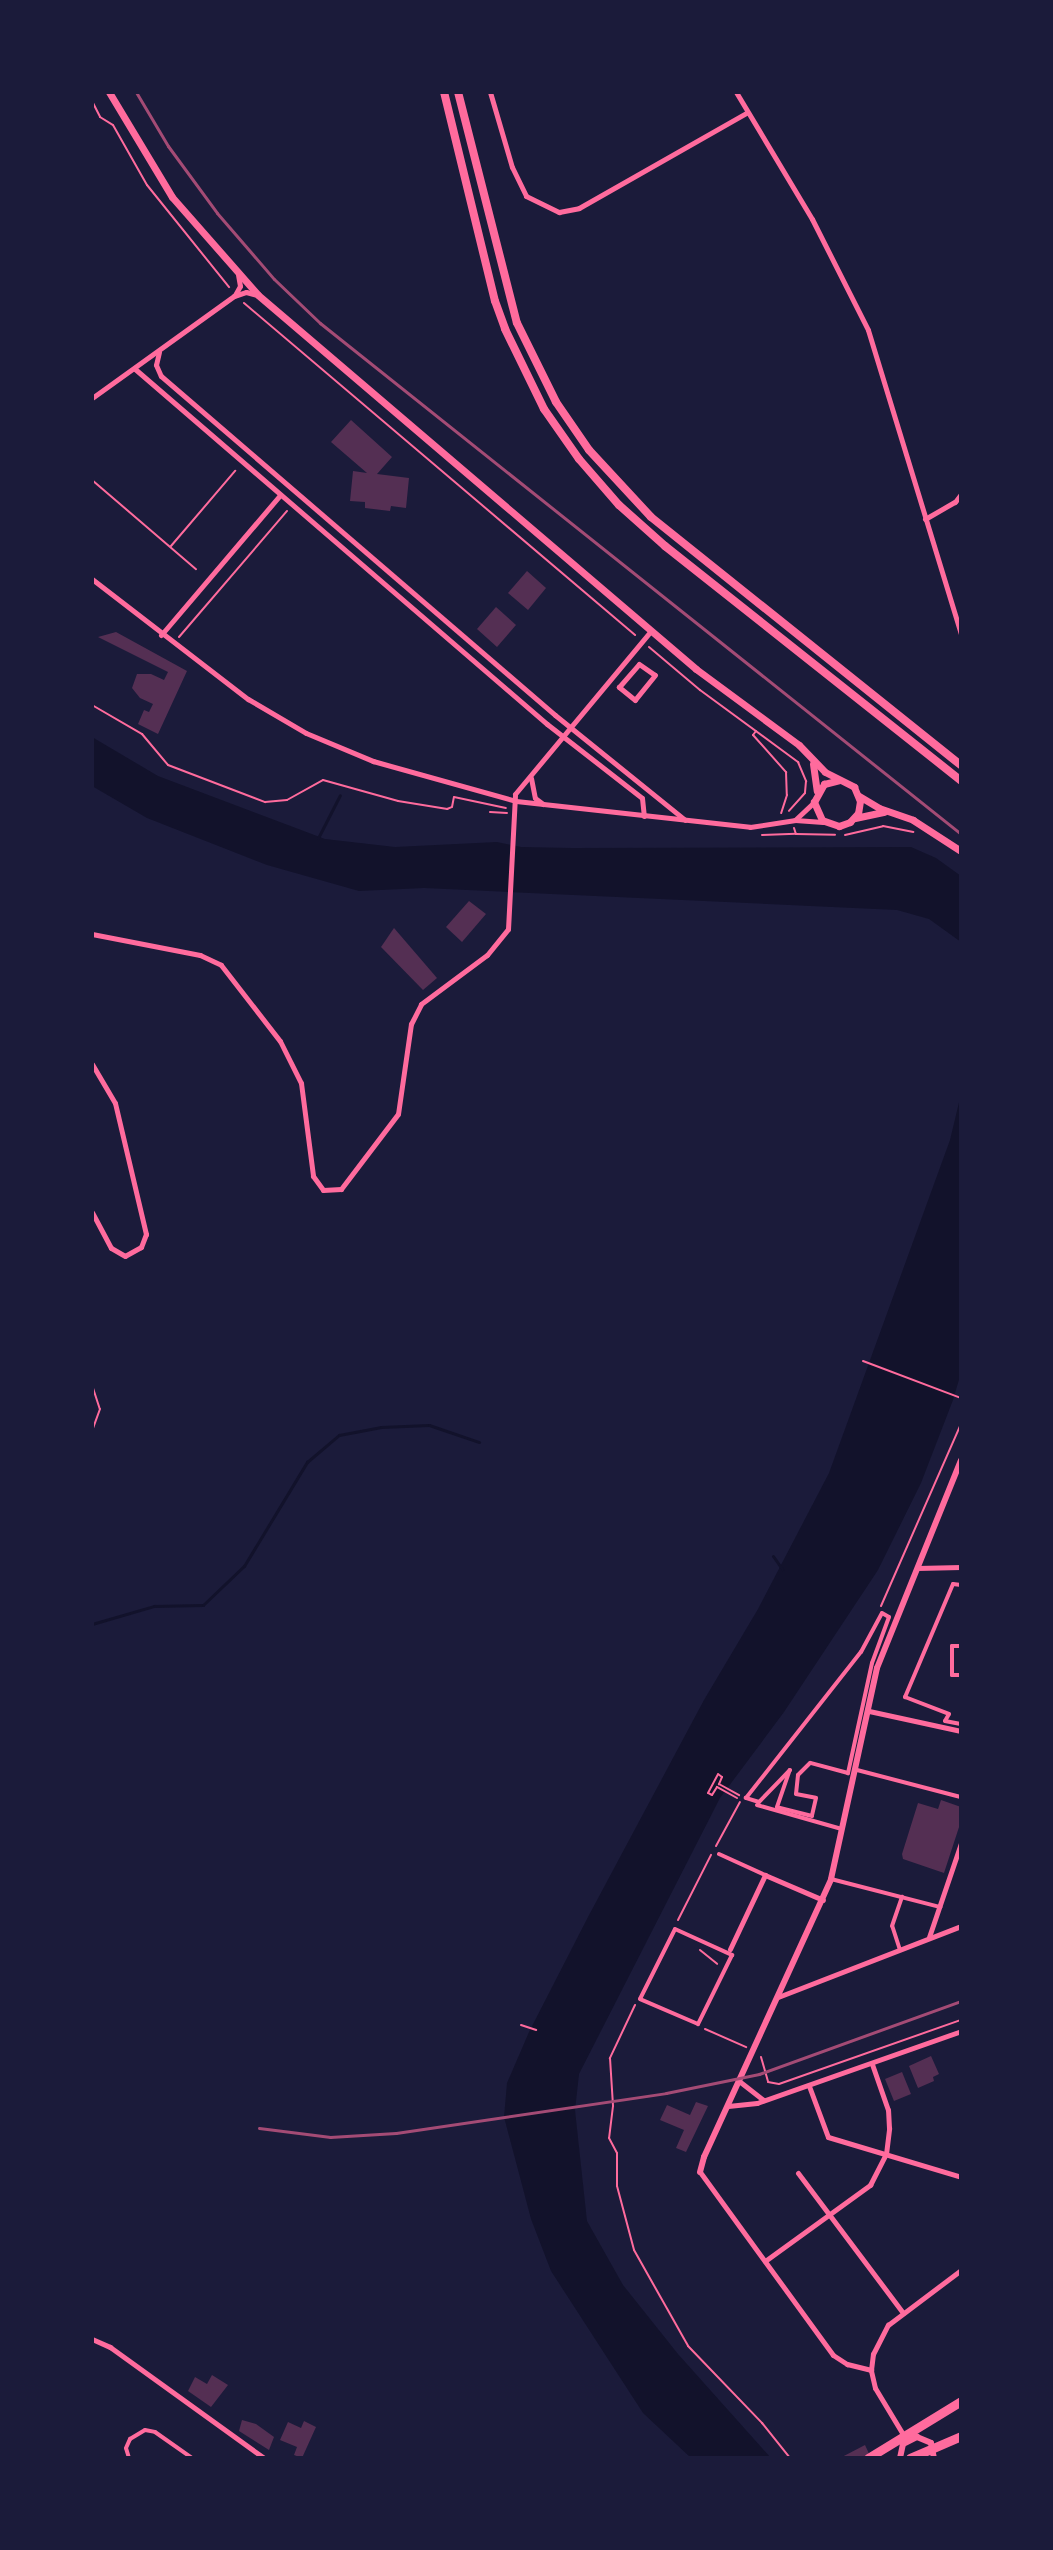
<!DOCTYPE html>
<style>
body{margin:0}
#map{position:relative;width:1053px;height:2550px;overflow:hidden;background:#1b1b3a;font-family:Bitter,serif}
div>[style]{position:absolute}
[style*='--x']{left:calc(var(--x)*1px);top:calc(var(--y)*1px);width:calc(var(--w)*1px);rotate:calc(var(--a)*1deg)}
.water>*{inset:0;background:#12122b}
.stream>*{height:3px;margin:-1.5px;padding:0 1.5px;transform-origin:1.5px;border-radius:1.5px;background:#12122b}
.building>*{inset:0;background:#542f53}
.path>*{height:2px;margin:-1px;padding:0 1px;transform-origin:1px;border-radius:1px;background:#ff6b9d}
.service>*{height:2px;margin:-1px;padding:0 1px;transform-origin:1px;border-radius:1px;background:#ff6b9d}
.pedestrian>*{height:4px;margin:-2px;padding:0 2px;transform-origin:2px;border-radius:2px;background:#ff6b9d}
.minor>*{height:5px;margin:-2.5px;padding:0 2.5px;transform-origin:2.5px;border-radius:2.5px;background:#ff6b9d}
.tertiary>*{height:6px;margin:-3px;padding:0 3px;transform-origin:3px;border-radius:3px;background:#ff6b9d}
.secondary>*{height:7px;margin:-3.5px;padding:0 3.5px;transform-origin:3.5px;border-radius:3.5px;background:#ff6b9d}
.primary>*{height:8px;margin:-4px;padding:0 4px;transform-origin:4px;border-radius:4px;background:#ff6b9d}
.motorway>*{height:9px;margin:-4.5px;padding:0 4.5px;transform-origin:4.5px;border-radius:4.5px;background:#ff6b9d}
.rail>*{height:3px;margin:-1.5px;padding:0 1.5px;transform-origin:1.5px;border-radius:1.5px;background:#a44b75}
span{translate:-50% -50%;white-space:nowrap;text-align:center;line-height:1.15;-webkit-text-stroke:6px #1b1b3a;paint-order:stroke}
.frame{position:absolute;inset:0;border:94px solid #1b1b3a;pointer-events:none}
</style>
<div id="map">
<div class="water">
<div style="clip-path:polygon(92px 737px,158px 776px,325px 839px,395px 847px,497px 842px,521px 847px,572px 848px,911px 847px,936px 858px,961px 876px,961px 942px,929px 919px,897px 910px,424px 888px,359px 891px,267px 865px,147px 818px,92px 786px)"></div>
<div style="clip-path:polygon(961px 1094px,961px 1373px,953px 1400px,921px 1483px,878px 1570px,784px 1712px,720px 1798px,579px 2074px,575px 2110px,587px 2221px,623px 2285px,678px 2354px,771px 2458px,691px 2458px,643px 2413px,551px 2271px,531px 2219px,504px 2117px,507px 2083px,529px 2032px,588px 1917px,704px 1700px,758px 1609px,829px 1473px,950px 1140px)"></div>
</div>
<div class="stream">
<div style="--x:318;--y:838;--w:48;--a:-62.9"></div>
<div style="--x:773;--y:1556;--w:16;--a:55"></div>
<div style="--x:92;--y:1624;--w:65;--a:-16.2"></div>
<div style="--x:154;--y:1606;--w:49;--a:-1.2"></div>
<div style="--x:203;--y:1605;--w:57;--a:-43.6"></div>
<div style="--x:244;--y:1566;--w:122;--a:-58.8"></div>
<div style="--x:307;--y:1462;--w:42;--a:-40.2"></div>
<div style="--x:339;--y:1435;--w:43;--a:-10.8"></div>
<div style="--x:381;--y:1427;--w:48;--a:-2.4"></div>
<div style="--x:429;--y:1425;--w:53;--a:18.8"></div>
</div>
<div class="building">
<div style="clip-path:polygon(351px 420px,392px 457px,377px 474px,409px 478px,406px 508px,391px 506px,390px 511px,365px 508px,365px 502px,350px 501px,353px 471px,367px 473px,331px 442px)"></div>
<div style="clip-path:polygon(527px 571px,546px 588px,528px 610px,508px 593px)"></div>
<div style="clip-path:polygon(496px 607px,516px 625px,497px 647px,477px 629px)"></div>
<div style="clip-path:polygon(116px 632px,187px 671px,158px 734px,138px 724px,144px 710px,149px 712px,153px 704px,140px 698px,132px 688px,137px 674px,151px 674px,164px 680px,168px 672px,98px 637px)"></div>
<div style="clip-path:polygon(469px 901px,486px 914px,462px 942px,446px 927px)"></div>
<div style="clip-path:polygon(394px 928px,437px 978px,423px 990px,381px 947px)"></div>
<div style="clip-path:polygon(941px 1800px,961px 1807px,961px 1821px,944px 1873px,903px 1859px,902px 1854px,918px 1803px,938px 1809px)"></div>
<div style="clip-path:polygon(931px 2056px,939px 2074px,933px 2077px,934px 2081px,918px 2088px,909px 2066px)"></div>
<div style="clip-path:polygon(902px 2072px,911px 2094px,894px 2101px,885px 2079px)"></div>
<div style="clip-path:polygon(696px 2102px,708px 2106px,686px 2152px,676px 2148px,684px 2130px,660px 2120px,667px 2105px,690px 2115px)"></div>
<div style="clip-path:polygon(212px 2375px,228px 2385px,211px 2407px,188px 2391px,195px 2377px,207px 2384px)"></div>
<div style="clip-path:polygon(242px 2420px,256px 2424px,274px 2437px,269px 2450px,239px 2431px)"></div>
<div style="clip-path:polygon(304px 2421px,316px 2427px,302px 2458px,294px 2455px,297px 2447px,280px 2440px,288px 2422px,301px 2428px)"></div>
<div style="clip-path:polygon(865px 2445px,871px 2458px,840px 2458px)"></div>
</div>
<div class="path">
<div style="--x:92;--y:101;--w:18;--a:63"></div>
<div style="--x:100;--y:117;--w:15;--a:32"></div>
<div style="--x:113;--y:125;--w:69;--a:60.5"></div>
<div style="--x:147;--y:185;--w:131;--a:51.2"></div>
<div style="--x:244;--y:303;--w:513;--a:40.33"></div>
<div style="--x:92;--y:480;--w:137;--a:40.6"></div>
<div style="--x:171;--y:546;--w:99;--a:-49.5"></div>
<div style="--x:179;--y:637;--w:166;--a:-49.4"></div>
<div style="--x:649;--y:647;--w:67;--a:40.1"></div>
<div style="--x:700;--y:690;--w:122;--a:36.3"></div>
<div style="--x:798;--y:762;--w:21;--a:67"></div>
<div style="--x:806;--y:781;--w:12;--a:95"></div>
<div style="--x:805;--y:793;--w:24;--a:132"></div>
<div style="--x:92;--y:705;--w:58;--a:30.1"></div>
<div style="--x:142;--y:734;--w:40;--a:50"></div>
<div style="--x:168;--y:765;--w:104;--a:20.9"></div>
<div style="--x:265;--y:802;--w:22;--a:-5"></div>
<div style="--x:287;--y:800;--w:41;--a:-29.1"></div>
<div style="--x:323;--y:780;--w:78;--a:15.6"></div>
<div style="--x:398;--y:801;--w:50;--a:9.3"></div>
<div style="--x:447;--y:809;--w:5;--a:-22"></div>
<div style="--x:452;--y:807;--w:10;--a:-79"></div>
<div style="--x:454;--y:797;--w:53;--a:11.9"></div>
<div style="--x:756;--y:731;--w:5;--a:127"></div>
<div style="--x:753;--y:735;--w:50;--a:48.3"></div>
<div style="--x:786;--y:772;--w:23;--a:88"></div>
<div style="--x:787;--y:795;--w:19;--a:108"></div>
<div style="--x:490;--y:812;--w:17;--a:3"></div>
<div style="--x:794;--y:828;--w:6;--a:72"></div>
<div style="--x:796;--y:834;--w:39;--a:1"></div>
<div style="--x:762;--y:835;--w:34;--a:-2"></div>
<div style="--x:845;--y:835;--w:39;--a:-13"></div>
<div style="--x:883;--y:826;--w:31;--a:11"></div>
<div style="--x:92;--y:1385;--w:25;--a:72"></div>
<div style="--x:100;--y:1409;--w:23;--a:110"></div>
<div style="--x:881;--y:1606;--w:199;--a:-66.3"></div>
<div style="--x:737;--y:1798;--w:23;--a:-151"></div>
<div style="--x:717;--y:1787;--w:9;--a:122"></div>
<div style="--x:712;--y:1795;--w:4;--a:-153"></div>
<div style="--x:708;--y:1793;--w:21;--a:-62"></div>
<div style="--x:718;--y:1774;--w:5;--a:37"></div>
<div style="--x:722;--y:1777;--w:8;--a:113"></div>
<div style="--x:719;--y:1784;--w:23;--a:29"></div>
<div style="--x:716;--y:1846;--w:50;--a:-61.4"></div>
<div style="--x:678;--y:1920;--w:73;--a:-63.1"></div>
<div style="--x:700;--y:1950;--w:22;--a:39"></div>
<div style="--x:635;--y:2005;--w:59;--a:115.3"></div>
<div style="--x:610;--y:2058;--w:48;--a:86.4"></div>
<div style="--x:613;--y:2106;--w:32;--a:97"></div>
<div style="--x:609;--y:2138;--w:17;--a:62"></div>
<div style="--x:617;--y:2153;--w:33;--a:90"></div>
<div style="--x:617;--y:2186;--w:66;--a:75.1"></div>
<div style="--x:634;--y:2250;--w:110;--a:60.6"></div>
<div style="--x:688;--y:2346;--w:107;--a:46.1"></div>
<div style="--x:762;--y:2423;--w:45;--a:51.3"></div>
<div style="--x:521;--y:2025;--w:16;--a:18"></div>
<div style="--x:705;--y:2029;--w:45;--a:23.7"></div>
<div style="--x:761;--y:2057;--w:26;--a:74"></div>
<div style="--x:768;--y:2082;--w:11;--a:10"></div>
<div style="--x:779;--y:2084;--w:193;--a:-19.4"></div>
</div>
<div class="service">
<div style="--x:863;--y:1361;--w:105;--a:20.7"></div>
</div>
<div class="pedestrian">
<div style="--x:961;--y:1585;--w:8;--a:-173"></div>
<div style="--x:953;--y:1584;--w:123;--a:113"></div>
<div style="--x:905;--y:1697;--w:47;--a:21.1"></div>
<div style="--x:949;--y:1714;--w:8;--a:120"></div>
<div style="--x:945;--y:1721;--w:16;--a:11"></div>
<div style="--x:882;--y:1613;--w:8;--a:30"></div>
<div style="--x:889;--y:1617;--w:49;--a:110.3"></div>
<div style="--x:872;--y:1663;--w:113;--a:102.3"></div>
<div style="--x:848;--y:1773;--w:39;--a:-165"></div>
<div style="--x:810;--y:1763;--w:17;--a:135"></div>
<div style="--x:798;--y:1775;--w:19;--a:96"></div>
<div style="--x:796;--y:1794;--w:20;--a:11"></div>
<div style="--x:816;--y:1798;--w:18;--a:103"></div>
<div style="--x:812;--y:1816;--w:36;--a:-166"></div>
<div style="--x:777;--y:1807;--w:39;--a:-71"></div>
<div style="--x:790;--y:1770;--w:45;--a:134.1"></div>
<div style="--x:759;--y:1802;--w:14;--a:-163"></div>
<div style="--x:746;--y:1798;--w:186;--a:-51.8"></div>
<div style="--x:861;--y:1652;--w:44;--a:-61.7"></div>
<div style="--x:961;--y:1646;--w:9;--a:180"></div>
<div style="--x:952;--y:1646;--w:29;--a:90"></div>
<div style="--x:952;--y:1675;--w:9;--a:0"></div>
<div style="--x:857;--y:1770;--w:107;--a:14.6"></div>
<div style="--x:757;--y:1805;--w:88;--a:15.8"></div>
<div style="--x:719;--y:1854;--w:51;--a:24.5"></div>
<div style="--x:831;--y:1879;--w:113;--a:14.4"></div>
<div style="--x:675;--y:1929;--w:63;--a:24.5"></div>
<div style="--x:732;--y:1955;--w:77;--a:116.2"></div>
<div style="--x:698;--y:2024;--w:63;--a:-156.7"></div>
<div style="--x:640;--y:1999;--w:78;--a:-63.4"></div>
<div style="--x:900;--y:1950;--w:25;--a:-108"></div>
<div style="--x:892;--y:1926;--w:31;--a:-71"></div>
<div style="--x:129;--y:2458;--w:10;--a:-107"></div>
<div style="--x:126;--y:2448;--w:10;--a:-66"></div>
<div style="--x:130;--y:2439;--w:17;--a:-31"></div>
<div style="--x:145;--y:2430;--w:10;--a:11"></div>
<div style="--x:155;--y:2432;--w:45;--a:35.1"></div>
</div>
<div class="minor">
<div style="--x:490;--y:92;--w:78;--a:73.7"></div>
<div style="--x:512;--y:167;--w:32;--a:64"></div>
<div style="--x:526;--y:196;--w:37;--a:26"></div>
<div style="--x:559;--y:212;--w:20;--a:-11"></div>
<div style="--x:579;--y:208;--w:192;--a:-29.6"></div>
<div style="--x:736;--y:92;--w:148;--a:59.1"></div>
<div style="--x:812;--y:219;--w:124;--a:63.2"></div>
<div style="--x:868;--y:330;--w:319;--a:73"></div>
<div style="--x:235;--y:295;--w:10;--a:-61"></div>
<div style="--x:240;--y:286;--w:11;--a:-100"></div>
<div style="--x:159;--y:352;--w:13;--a:103"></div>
<div style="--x:156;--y:365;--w:12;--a:66"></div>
<div style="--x:161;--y:376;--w:520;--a:40.71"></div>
<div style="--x:555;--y:715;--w:167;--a:38.9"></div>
<div style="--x:135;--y:369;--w:544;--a:40.75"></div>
<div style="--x:547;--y:724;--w:120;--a:37.9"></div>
<div style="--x:642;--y:798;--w:18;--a:84"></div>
<div style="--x:92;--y:398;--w:175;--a:-35.7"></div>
<div style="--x:234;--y:296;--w:13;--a:-18"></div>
<div style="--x:246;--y:292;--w:11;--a:15"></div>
<div style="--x:925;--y:519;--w:34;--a:-30"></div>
<div style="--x:955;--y:502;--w:10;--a:-53"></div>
<div style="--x:92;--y:579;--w:197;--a:37.6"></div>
<div style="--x:248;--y:699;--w:67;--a:30.4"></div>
<div style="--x:306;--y:733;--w:73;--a:22.7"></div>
<div style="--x:373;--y:761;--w:148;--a:15.6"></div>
<div style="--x:516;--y:801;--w:235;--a:6.3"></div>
<div style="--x:750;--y:827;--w:46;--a:-8.8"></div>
<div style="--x:795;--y:820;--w:28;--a:4"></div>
<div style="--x:161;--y:635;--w:184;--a:-49.6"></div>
<div style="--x:639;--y:664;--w:19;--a:35"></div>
<div style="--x:655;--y:675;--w:32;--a:129"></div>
<div style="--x:635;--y:700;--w:21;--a:-141"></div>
<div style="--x:619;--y:687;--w:30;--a:-49"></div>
<div style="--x:531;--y:778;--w:20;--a:79"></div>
<div style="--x:535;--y:798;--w:10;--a:37"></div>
<div style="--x:796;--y:819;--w:25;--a:-43"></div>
<div style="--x:92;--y:934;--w:110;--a:11"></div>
<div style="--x:200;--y:955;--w:23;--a:25"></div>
<div style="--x:221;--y:965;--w:96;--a:52.2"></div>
<div style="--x:280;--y:1041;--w:47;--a:63.4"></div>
<div style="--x:301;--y:1083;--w:94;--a:82.6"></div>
<div style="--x:313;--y:1176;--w:17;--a:54"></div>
<div style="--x:323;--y:1190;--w:18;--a:-3"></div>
<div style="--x:341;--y:1189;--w:94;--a:-52.8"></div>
<div style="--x:398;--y:1114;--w:91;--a:-81.8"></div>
<div style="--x:411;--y:1024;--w:22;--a:-63"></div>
<div style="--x:421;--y:1004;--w:82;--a:-36.6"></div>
<div style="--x:487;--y:955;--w:33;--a:-51"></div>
<div style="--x:508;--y:929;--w:135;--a:-87"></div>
<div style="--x:515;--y:794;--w:212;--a:-50.2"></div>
<div style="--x:92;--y:1064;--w:45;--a:59.5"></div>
<div style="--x:115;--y:1103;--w:135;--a:76.7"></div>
<div style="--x:146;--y:1234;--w:14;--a:111"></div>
<div style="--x:141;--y:1247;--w:18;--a:151"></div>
<div style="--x:125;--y:1256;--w:16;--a:-150"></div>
<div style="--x:111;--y:1248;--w:40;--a:-118"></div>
<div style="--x:917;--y:1568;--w:44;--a:-1.3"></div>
<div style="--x:869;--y:1711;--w:94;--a:12.3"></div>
<div style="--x:929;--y:1937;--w:99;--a:-71.2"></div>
<div style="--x:730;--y:1949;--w:82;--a:-64.7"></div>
<div style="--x:765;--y:1875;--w:63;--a:23.3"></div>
<div style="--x:778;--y:1997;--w:196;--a:-21.2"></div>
<div style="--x:739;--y:2081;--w:31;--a:38"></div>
<div style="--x:809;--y:2086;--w:54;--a:69.6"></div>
<div style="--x:828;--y:2137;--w:139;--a:16.7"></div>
<div style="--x:728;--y:2106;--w:29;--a:-6"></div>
<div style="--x:757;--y:2103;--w:216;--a:-19.4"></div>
<div style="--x:700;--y:2172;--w:226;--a:54"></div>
<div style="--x:833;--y:2355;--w:17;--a:33"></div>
<div style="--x:847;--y:2364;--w:25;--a:14"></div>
<div style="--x:798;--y:2173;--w:175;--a:53.1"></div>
<div style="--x:765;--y:2261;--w:130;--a:-35.9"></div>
<div style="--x:870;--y:2185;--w:35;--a:-63"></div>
<div style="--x:886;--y:2154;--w:26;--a:-83"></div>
<div style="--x:889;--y:2128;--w:18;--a:-93"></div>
<div style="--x:888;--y:2110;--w:49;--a:-109.2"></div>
<div style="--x:92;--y:2339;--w:20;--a:24"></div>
<div style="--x:110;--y:2347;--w:190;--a:35.8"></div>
<div style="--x:904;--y:2436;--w:56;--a:-121.1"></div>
<div style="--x:875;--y:2388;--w:18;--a:-103"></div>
<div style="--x:871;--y:2370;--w:16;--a:-83"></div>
<div style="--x:873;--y:2354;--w:33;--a:-63"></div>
<div style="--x:888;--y:2325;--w:91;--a:-37"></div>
</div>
<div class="tertiary">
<div style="--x:700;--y:2172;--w:16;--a:-75"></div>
<div style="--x:704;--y:2157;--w:306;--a:-65.4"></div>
<div style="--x:831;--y:1879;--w:216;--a:-77.7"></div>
<div style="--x:877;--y:1668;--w:224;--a:-68"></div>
<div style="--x:900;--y:2458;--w:14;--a:-78"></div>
<div style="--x:903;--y:2444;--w:16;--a:-27"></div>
<div style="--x:917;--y:2437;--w:15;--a:23"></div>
<div style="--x:931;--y:2443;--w:15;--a:79"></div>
</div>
<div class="secondary">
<div style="--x:109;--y:92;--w:122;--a:59"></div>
<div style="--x:172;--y:197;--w:130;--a:48.7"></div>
<div style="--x:258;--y:295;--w:576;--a:40.49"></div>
<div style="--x:696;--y:669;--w:128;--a:36.4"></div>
<div style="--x:799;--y:745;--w:37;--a:46"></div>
<div style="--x:825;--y:772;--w:33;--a:27"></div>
<div style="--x:854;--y:787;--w:15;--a:67"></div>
<div style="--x:860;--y:801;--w:12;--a:99"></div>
<div style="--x:858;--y:813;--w:12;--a:132"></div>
<div style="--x:850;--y:822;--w:12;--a:160"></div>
<div style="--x:839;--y:826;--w:18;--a:-161"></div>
<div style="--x:822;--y:820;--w:20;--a:-114"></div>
<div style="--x:814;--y:802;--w:21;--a:-61"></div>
<div style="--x:824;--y:784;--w:16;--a:-14"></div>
<div style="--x:813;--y:764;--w:27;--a:82"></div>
<div style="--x:859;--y:796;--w:23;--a:31"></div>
<div style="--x:879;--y:808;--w:36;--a:19"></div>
<div style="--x:913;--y:820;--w:57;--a:32.9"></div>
<div style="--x:855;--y:818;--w:30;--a:-12"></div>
</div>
<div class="primary">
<div style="--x:444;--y:92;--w:215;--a:76.3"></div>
<div style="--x:495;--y:301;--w:30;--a:70"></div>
<div style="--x:505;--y:329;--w:89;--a:64"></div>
<div style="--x:544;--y:409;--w:61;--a:55"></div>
<div style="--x:579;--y:459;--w:61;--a:49"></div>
<div style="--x:619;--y:505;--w:62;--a:41.7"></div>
<div style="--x:665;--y:546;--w:378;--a:38.4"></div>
<div style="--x:458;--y:92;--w:238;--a:75.7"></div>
<div style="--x:517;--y:323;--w:88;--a:63.7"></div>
<div style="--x:556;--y:402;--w:58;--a:55.5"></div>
<div style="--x:589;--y:450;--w:91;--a:47.2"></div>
<div style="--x:651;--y:517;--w:397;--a:38.7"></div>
</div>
<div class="motorway">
<div style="--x:868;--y:2458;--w:109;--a:-31.5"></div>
<div style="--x:910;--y:2458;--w:56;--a:-23.3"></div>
</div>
<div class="rail">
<div style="--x:136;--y:92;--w:63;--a:59.3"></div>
<div style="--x:168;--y:146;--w:83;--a:53.8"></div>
<div style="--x:217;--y:213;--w:87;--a:49.2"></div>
<div style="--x:274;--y:279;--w:64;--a:43.7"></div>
<div style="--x:320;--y:323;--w:820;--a:38.56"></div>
<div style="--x:259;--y:2128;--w:72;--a:7.2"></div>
<div style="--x:330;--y:2137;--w:66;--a:-3.5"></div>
<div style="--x:396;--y:2133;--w:273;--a:-8.4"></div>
<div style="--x:666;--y:2093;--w:95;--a:-11.5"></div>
<div style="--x:759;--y:2074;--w:215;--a:-19.9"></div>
</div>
<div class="frame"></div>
</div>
